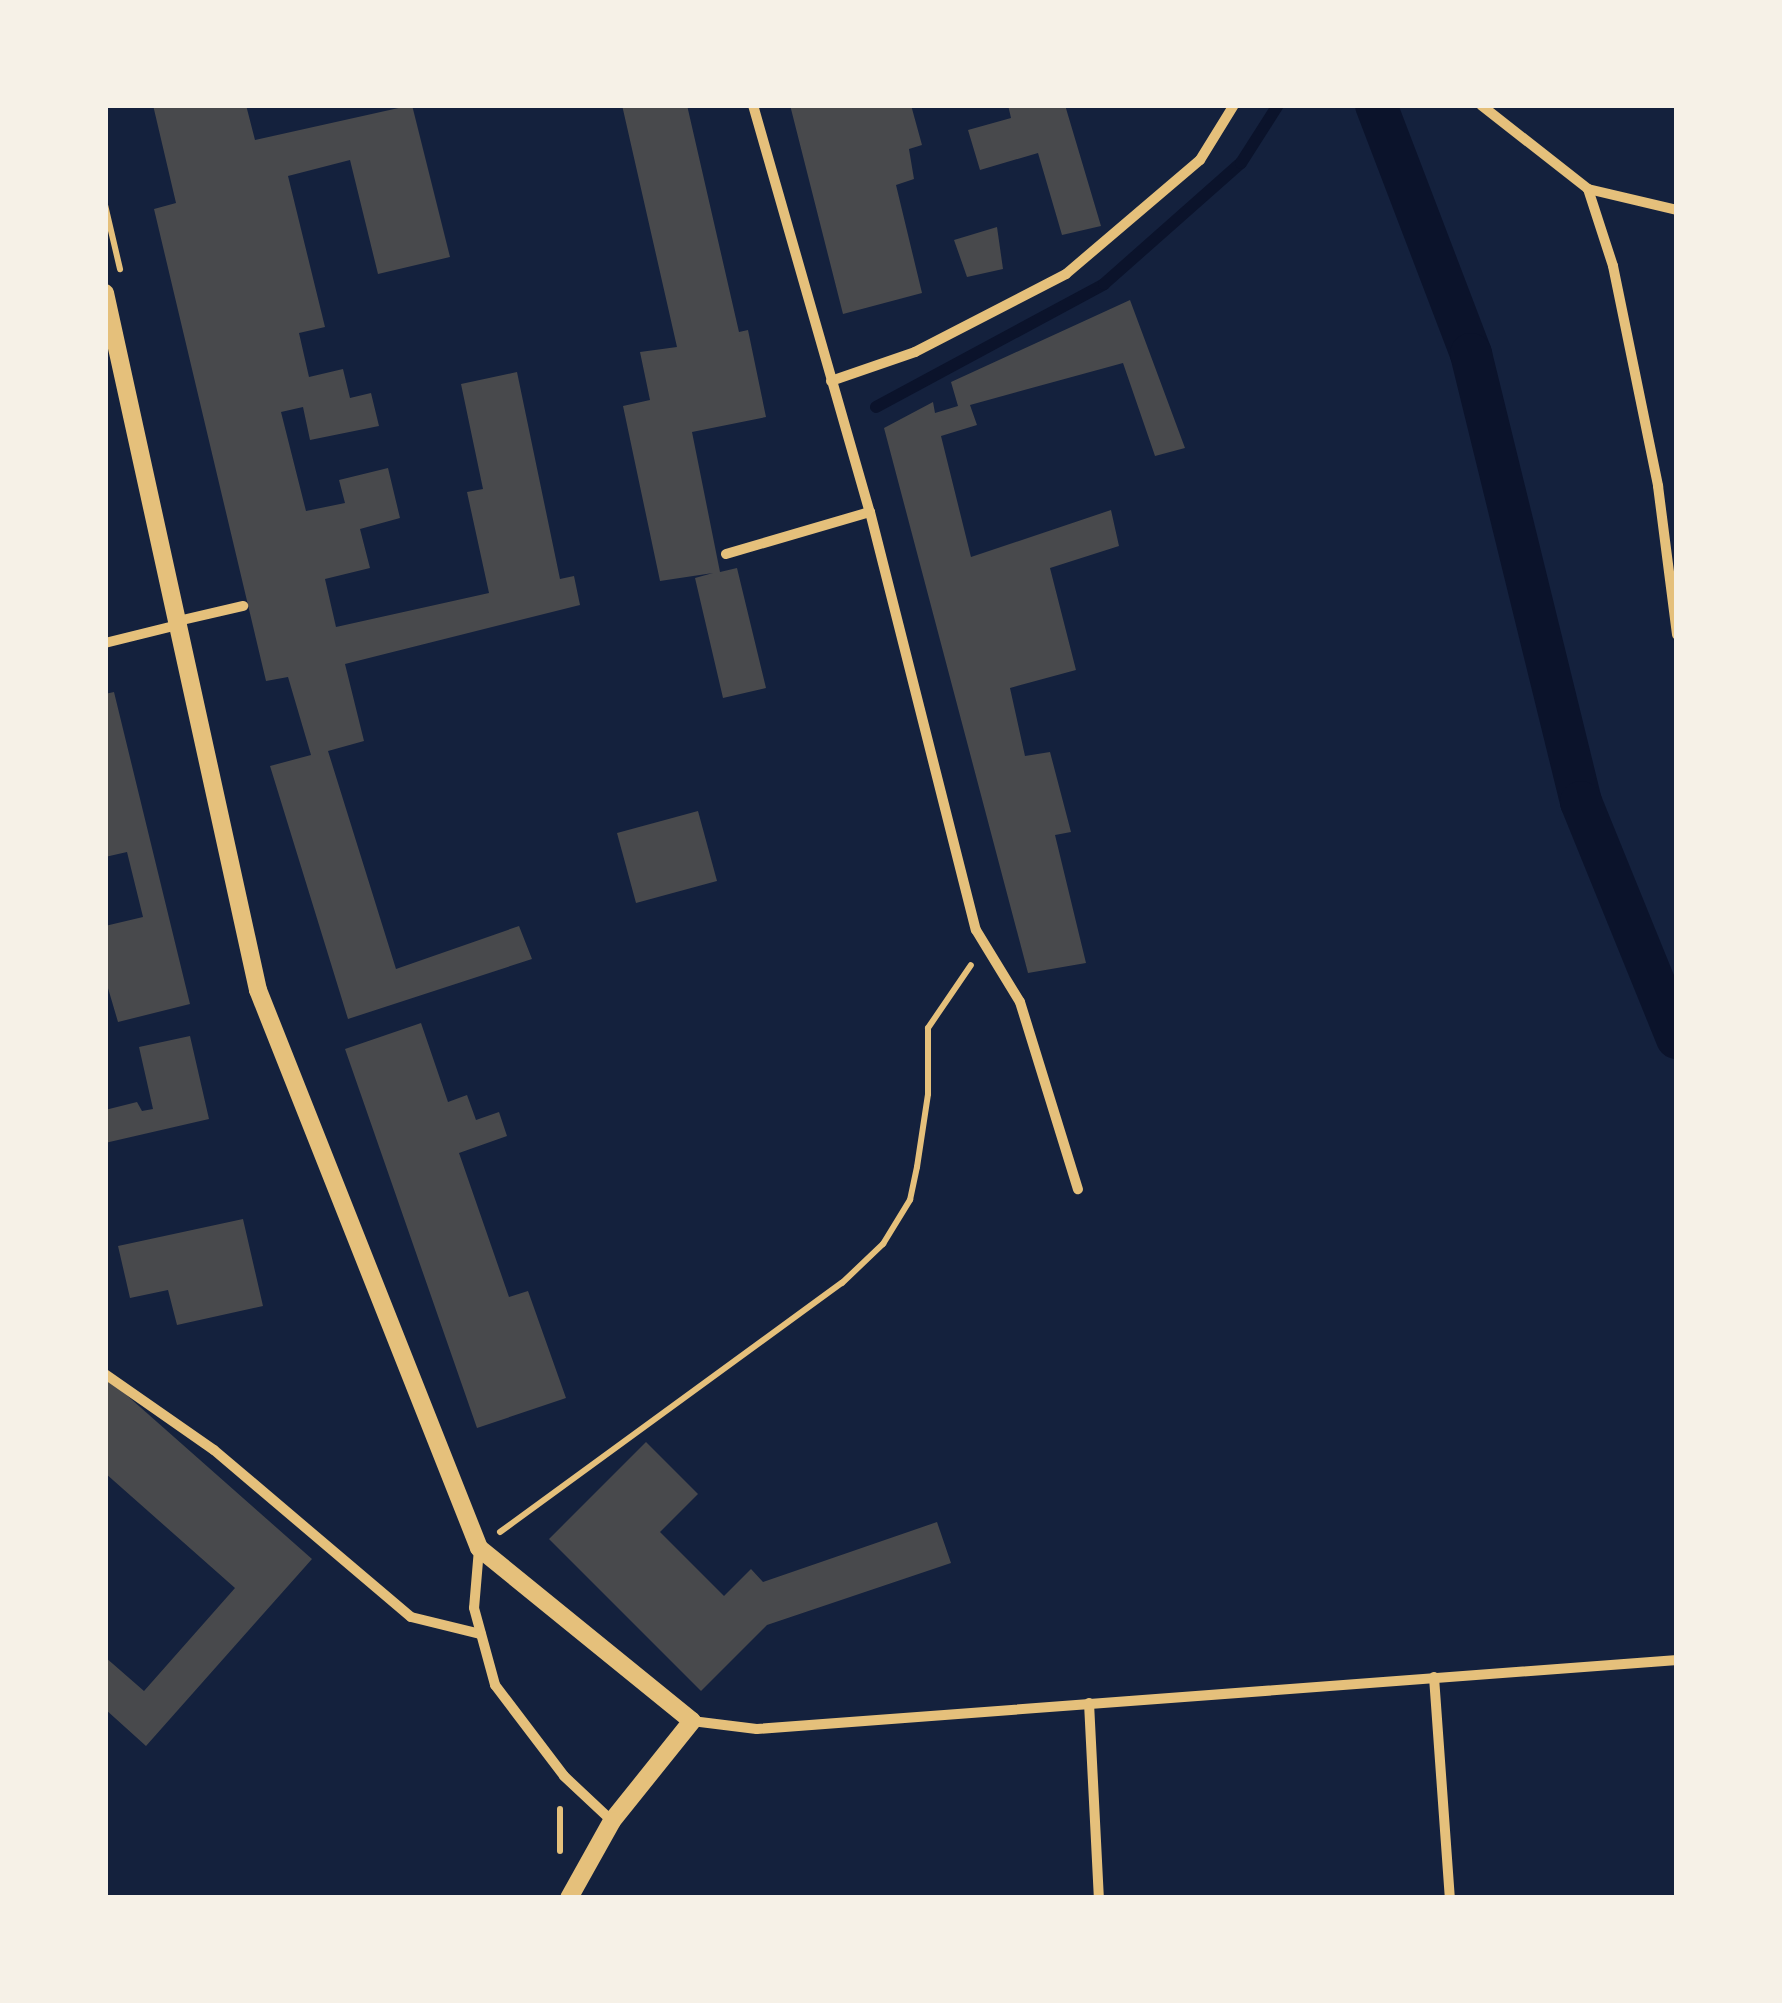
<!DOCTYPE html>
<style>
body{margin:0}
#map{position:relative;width:1782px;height:2003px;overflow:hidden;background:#14213d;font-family:"Source Sans 3",sans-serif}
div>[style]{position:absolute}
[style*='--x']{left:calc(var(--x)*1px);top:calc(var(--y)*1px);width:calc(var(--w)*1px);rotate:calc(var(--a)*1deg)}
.stream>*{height:12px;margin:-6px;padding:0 6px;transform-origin:6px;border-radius:6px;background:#0b132b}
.canal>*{height:42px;margin:-21px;padding:0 21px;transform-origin:21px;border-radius:21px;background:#0b132b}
.building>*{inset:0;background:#48494c}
.path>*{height:6px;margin:-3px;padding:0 3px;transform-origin:3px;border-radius:3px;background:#e5c07b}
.minor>*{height:10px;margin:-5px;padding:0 5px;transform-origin:5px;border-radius:5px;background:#e5c07b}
.tertiary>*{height:18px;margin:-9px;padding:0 9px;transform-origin:9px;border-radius:9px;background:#e5c07b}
span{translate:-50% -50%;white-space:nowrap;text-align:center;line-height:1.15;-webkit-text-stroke:8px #f6f1e7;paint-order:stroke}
.frame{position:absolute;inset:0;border:108px solid #f6f1e7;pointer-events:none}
</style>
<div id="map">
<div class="stream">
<div style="--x:876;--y:407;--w:259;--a:-28.3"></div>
<div style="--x:1104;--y:284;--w:183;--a:-41.5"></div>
<div style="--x:1241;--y:163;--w:69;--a:-57.5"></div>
</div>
<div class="canal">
<div style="--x:1376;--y:105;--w:267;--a:69.1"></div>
<div style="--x:1471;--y:354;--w:461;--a:76.2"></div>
<div style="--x:1581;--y:802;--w:255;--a:67.9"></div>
</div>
<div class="building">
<div style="clip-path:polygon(153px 105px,246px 105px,255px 140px,412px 105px,450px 257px,378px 274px,350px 160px,288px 176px,325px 327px,299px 333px,309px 377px,343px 369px,350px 398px,371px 393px,379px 426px,310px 440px,303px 407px,281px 412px,306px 511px,345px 503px,339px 480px,388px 468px,400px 518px,360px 529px,370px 568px,325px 579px,336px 627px,489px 593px,467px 492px,483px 489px,461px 384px,517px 372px,560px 579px,574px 576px,580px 605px,345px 664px,364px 741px,328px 751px,396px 969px,519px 926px,532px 959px,348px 1019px,270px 766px,311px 755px,288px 677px,266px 681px,154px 209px,176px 203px)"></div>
<div style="clip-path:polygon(622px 105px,687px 105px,739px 332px,748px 330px,766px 417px,692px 432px,720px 572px,737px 568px,766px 688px,723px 698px,695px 578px,713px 573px,660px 581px,623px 406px,650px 400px,640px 352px,677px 347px)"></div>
<div style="clip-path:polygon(790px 105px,911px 105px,922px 145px,909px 149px,914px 179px,896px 185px,922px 293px,843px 314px)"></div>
<div style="clip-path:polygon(1008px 105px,1065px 105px,1101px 226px,1062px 235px,1038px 153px,980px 170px,968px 130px,1011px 118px)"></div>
<div style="clip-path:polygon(997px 227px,1003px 269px,967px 277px,954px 240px)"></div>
<div style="clip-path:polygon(1130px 300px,1185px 448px,1155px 456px,1123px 363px,970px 405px,977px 425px,941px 436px,971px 557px,1111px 510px,1119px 546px,1050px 568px,1076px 670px,1010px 688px,1025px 756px,1050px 752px,1071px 832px,1055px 835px,1086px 963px,1028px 973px,884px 428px,933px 402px,935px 413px,958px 406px,951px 382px)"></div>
<div style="clip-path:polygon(114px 692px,190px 1004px,118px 1022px,105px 978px,105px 926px,143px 917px,127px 852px,105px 857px,105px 694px)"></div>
<div style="clip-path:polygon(698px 811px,717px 881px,636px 903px,617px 833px)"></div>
<div style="clip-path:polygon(421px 1023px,448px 1102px,467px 1095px,476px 1120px,499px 1112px,507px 1136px,459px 1153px,509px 1297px,528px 1291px,566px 1398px,477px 1428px,345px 1049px)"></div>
<div style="clip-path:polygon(190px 1036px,209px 1119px,105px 1143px,105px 1110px,137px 1102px,142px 1111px,153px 1109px,139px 1047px)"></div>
<div style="clip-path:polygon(243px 1219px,263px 1306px,177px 1325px,168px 1290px,130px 1298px,118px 1246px)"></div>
<div style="clip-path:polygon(105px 1376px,312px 1559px,146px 1746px,105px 1709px,105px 1657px,144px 1691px,235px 1588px,105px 1473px)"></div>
<div style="clip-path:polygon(646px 1442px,698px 1494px,660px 1532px,724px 1596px,751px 1569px,763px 1582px,937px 1522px,951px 1563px,767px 1625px,701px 1691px,549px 1539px)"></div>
</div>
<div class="path">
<div style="--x:105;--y:205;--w:66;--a:76.8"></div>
<div style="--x:500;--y:1532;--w:423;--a:-36.1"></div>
<div style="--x:842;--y:1283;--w:57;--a:-43.6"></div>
<div style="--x:883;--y:1244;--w:52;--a:-58.5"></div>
<div style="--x:910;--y:1200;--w:34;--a:-78"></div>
<div style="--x:917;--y:1167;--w:74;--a:-81.4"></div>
<div style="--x:928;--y:1094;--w:66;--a:-90"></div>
<div style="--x:928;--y:1028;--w:76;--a:-55.7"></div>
<div style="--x:560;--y:1851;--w:42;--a:-90"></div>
</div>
<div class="minor">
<div style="--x:753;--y:105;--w:423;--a:74"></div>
<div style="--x:870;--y:512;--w:431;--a:75.8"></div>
<div style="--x:976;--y:930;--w:84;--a:58.6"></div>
<div style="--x:1020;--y:1002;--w:196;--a:72.8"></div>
<div style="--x:1481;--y:105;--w:136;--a:38.1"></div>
<div style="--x:1588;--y:189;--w:81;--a:72"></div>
<div style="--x:1613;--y:266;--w:225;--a:78.4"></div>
<div style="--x:1658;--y:486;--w:150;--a:82.7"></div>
<div style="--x:1588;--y:189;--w:91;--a:13.3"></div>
<div style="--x:831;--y:381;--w:89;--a:-19"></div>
<div style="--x:915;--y:352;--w:170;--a:-27.3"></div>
<div style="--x:1066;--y:274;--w:176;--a:-40.4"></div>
<div style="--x:1200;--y:160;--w:65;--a:-58.3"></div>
<div style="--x:726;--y:554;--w:150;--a:-16.3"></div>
<div style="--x:178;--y:621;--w:67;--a:-13"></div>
<div style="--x:105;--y:643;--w:75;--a:-13.9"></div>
<div style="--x:105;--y:1374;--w:133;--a:34.9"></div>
<div style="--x:214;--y:1450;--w:258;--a:40.3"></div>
<div style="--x:411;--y:1617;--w:72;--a:13.7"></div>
<div style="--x:479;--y:1549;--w:59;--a:94.8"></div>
<div style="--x:474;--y:1608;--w:80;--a:74.7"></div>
<div style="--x:495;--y:1685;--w:114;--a:52.8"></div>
<div style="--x:564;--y:1776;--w:66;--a:43.2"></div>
<div style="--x:1434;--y:1677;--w:222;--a:85.9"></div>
<div style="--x:1089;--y:1703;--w:195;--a:87.1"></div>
<div style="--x:692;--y:1721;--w:65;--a:7"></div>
<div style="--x:757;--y:1729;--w:923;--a:-4.29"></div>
</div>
<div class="tertiary">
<div style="--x:105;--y:293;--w:714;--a:77.62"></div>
<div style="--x:258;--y:990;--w:600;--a:68.39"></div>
<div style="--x:479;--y:1548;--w:274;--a:39.1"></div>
<div style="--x:692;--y:1721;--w:128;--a:128.7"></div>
<div style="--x:612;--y:1821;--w:88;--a:119.2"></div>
</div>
<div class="frame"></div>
</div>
